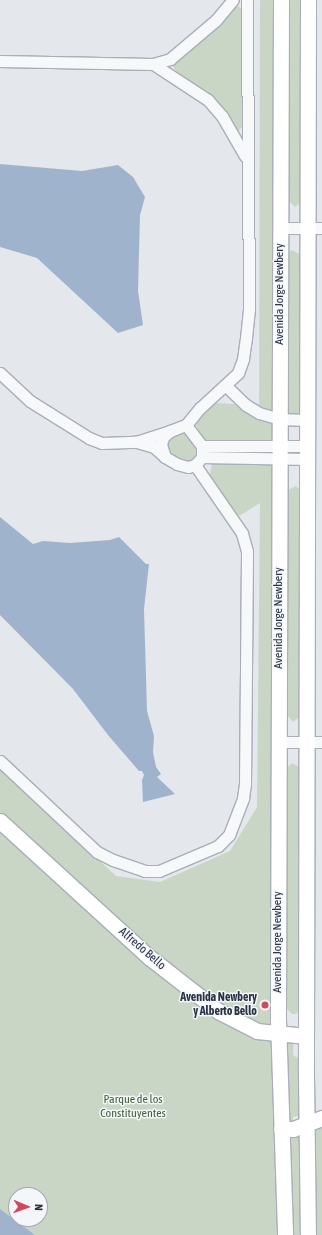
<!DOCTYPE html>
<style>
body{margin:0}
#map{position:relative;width:322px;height:1235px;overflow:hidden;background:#e4e7ec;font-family:"Asap Condensed",sans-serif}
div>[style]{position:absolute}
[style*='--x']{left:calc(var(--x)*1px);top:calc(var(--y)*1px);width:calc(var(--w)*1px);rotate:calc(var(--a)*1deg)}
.green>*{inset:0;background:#c9d6c5}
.water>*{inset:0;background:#9fb4cc}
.roads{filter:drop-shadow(1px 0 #a9aeb7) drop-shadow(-1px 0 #a9aeb7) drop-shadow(0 1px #a9aeb7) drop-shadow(0 -1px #a9aeb7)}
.street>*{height:11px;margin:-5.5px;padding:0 5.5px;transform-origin:5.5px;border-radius:5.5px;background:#f7f8fa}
.secondary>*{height:15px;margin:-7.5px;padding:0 7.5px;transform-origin:7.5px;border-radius:7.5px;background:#fff}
.dots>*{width:11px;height:11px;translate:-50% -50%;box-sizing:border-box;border:2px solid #f4f6f9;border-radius:50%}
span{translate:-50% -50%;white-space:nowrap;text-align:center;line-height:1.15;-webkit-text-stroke:3px #f4f6f9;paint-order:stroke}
.street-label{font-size:12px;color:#2b3445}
.poi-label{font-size:12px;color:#2b3445;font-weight:700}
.right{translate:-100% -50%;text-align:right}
.park-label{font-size:12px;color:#3f6138}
.north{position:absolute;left:8px;top:1187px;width:40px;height:40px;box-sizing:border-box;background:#f4f6f9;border:1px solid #a4a8b1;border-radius:50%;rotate:92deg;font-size:11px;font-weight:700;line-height:16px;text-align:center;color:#2b3445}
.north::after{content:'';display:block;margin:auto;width:14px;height:18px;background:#d1495b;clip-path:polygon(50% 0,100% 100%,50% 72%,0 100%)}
</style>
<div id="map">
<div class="green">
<div style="clip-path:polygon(evenodd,260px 0,281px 0,278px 1034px,294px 1036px,293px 1055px,299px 1059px,299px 1116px,293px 1117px,293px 1128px,322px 1118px,322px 1235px,0 1235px,0 769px,116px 876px,160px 882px,230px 851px,257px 807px,260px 503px,239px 516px,232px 514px,209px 478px,212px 464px,215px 462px,249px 462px,249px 440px,208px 442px,200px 436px,196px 424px,198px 418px,215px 403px,234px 404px,259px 418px,260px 0,16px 1195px,40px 1195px,40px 1219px,16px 1219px,16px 1195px)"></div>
<div style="clip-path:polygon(289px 0,302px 0,300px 203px,295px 207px,289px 201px)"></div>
<div style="clip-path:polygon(237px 6px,243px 9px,244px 125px,238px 131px,213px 98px,178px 75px,173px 66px,173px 63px)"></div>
<div style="clip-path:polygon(292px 250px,301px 255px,300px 418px,287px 418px,288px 254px)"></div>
<div style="clip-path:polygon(186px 425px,202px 446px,195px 465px,165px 457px,163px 437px)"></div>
<div style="clip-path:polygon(296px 486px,300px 490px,301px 497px,299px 717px,293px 722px,288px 716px,288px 490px)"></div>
<div style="clip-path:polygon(292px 763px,299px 767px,299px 1007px,297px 1014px,292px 1014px,286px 1008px,286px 769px)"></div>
</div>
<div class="water">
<div style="clip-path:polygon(0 164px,82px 171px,118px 165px,133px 177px,145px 197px,140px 215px,138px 291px,143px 325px,118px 333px,37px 258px,0 247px)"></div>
<div style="clip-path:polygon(0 517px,33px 544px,43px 541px,70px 543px,110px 540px,119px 537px,146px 564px,149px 564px,144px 609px,147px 711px,154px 736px,153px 752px,156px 767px,161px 774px,157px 777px,175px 794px,143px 802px,142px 780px,144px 775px,142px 771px,139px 771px,108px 735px,73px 689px,0 615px)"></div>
<div style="clip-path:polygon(0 1209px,35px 1235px,0 1235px)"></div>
</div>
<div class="roads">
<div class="street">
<div style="--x:0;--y:61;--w:153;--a:1.1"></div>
<div style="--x:153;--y:64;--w:18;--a:-16"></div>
<div style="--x:170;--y:59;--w:60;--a:-40.3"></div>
<div style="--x:216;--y:20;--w:26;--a:-50"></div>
<div style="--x:153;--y:64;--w:66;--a:33.2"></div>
<div style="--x:208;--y:100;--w:21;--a:49"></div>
<div style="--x:222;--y:116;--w:46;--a:60.1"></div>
<div style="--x:280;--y:228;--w:42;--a:0"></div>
<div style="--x:0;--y:373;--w:41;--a:43"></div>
<div style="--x:30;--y:401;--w:70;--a:32.1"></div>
<div style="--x:89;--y:438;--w:14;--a:21"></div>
<div style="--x:102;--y:443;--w:34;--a:-2"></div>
<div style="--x:225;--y:385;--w:29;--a:44"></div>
<div style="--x:246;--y:405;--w:15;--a:32"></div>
<div style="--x:259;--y:413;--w:22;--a:16"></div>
<div style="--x:280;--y:419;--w:27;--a:2"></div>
<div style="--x:186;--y:425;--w:22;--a:-51"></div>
<div style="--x:200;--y:408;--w:52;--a:-42.6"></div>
<div style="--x:238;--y:373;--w:15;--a:-70"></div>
<div style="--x:243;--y:359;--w:21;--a:-82"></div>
<div style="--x:246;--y:338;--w:30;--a:-84"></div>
<div style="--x:249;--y:308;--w:308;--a:-90.4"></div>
<div style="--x:202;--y:446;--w:105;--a:0"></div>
<div style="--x:165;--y:457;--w:13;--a:-108"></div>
<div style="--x:161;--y:445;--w:8;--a:-76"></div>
<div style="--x:163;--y:437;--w:9;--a:-41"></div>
<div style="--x:170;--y:431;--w:17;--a:-21"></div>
<div style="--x:186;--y:425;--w:26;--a:53"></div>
<div style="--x:202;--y:446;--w:11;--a:90"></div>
<div style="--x:202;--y:457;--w:11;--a:131"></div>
<div style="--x:195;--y:465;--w:7;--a:164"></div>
<div style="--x:188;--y:467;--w:11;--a:-165"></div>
<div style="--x:177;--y:464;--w:14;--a:-150"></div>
<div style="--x:165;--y:457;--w:15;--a:-138"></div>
<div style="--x:154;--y:447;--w:19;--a:-164"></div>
<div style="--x:136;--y:442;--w:36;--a:-18"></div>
<div style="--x:202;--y:457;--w:105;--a:1.1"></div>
<div style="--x:279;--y:742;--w:43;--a:0"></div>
<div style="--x:0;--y:761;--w:133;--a:43.2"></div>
<div style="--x:97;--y:852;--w:18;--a:27"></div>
<div style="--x:113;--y:860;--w:34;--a:19"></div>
<div style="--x:145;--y:871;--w:14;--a:0"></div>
<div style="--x:159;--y:871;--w:64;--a:-23"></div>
<div style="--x:218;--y:846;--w:16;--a:-45"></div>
<div style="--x:229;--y:835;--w:40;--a:-69"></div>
<div style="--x:243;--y:798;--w:14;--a:-82"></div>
<div style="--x:245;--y:784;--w:233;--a:-89.5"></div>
<div style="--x:247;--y:551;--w:19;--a:-106"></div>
<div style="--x:242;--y:533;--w:83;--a:-124.7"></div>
</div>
<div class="secondary">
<div style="--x:281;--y:0;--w:1020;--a:90.17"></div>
<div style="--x:278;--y:1020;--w:215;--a:88.1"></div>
<div style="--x:308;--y:0;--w:1076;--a:90.11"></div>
<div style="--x:306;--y:1076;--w:159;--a:89.3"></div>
<div style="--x:0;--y:821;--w:202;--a:42.4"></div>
<div style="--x:149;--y:957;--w:88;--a:38"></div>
<div style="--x:218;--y:1011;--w:44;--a:27.1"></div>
<div style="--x:257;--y:1031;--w:49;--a:5.8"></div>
<div style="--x:281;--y:1129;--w:12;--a:0"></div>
<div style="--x:293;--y:1129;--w:31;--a:-21"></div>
</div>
</div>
<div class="dots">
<div style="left:265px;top:1005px;background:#d1495b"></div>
</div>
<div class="street-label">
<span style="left:280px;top:294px;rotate:-90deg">Avenida Jorge Newbery</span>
<span style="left:279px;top:618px;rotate:-90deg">Avenida Jorge Newbery</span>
<span style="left:278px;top:942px;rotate:-90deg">Avenida Jorge Newbery</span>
<span style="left:142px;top:949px;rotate:41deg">Alfredo Bello</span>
</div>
<div class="poi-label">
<span class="right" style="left:257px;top:1005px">Avenida Newbery<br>y Alberto Bello</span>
</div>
<div class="park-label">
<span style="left:133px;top:1107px">Parque de los<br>Constituyentes</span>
</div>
<div class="north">N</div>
</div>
